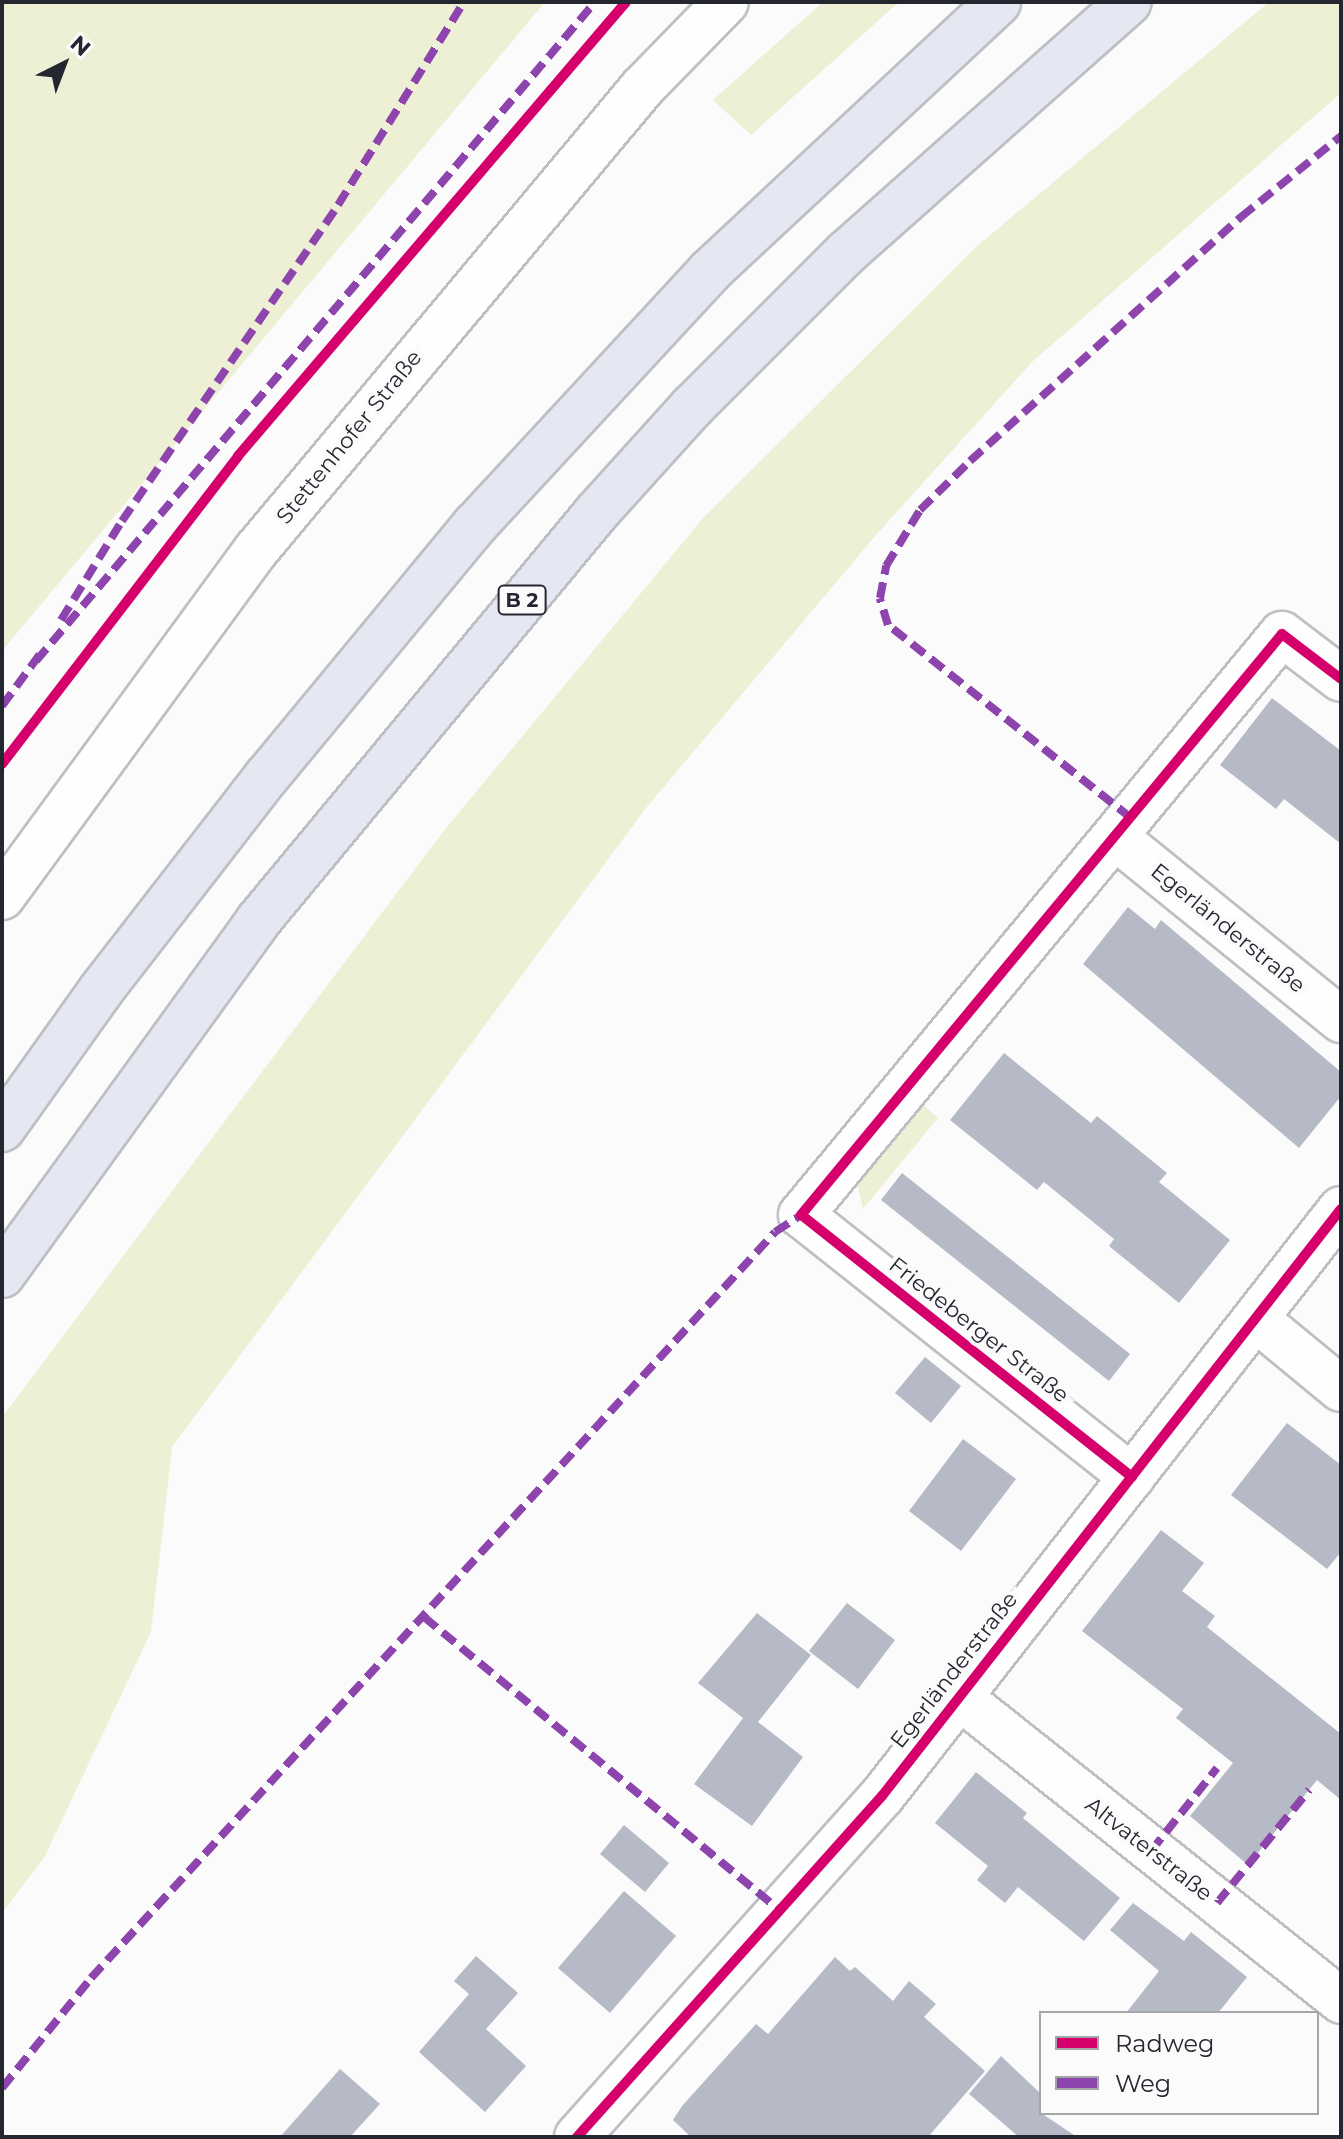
<!DOCTYPE html>
<meta charset="utf-8">
<style>
body{margin:0}
#map{position:relative;width:1343px;height:2139px;overflow:hidden;background:#fbfbfb;font-family:Montserrat,sans-serif}
div>[style]{position:absolute}
[style*='--x']{left:calc(var(--x)*1px);top:calc(var(--y)*1px);width:calc(var(--w)*1px);rotate:calc(var(--a)*1deg)}
.green>*{inset:0;background:#eef0d5}
.building>*{inset:0;background:#b6bac6}
.roads{filter:drop-shadow(2px 0 #bdbfc3) drop-shadow(-2px 0 #bdbfc3) drop-shadow(0 2px #bdbfc3) drop-shadow(0 -2px #bdbfc3)}
.street>*{height:44px;margin:-22px;padding:0 22px;transform-origin:22px;border-radius:22px;background:#fefefe}
.secondary>*{height:44px;margin:-22px;padding:0 22px;transform-origin:22px;border-radius:22px;background:#fefefe}
.highway>*{height:44px;margin:-22px;padding:0 22px;transform-origin:22px;border-radius:22px;background:#e5e8f2}
.quiet>*{height:8px;margin-top:-4px;transform-origin:0;background:repeating-linear-gradient(90deg,#8e44ad 0 16px,transparent 0 24px)}
.cycleway>*{height:10px;margin:-5px;padding:0 5px;transform-origin:5px;border-radius:5px;background:#d6006c}
span{translate:-50% -50%;white-space:nowrap;text-align:center;line-height:1.15;-webkit-text-stroke:8px #fbfbfb;paint-order:stroke}
.shield-label span{padding:2px 6px;background:#fbfbfb;border:2px solid;border-radius:6px;-webkit-text-stroke-width:0}
.shield-label{font-size:20px;color:#242730;font-weight:700}
.street-label{font-size:22px;color:#242730}
.frame{position:absolute;inset:0;border:4px solid #242730;pointer-events:none}
.legend{position:absolute;left:1039px;top:2011px;width:280px;height:104px;box-sizing:border-box;background:#fbfbfb;border:2px solid #a5a6aa;margin:0;padding:10px 14px;list-style:none;font-size:24px;color:#242730}
.legend li{display:flex;align-items:center;gap:16px;height:40px}
.legend b{width:40px;border:2px solid #a5a6aa}
.north{position:absolute;left:24px;top:24px;width:80px;height:80px;-webkit-text-stroke:6px #fbfbfb;paint-order:stroke;rotate:42deg;font-size:22px;font-weight:700;line-height:32px;text-align:center;color:#242730}
.north::after{content:'';display:block;margin:auto;width:28px;height:36px;background:#242730;clip-path:polygon(50% 0,100% 100%,50% 72%,0 100%)}
</style>
<div id="map">
<div class="green">
<div style="clip-path:polygon(2px 2px,545px 2px,2px 651px)"></div>
<div style="clip-path:polygon(823px 2px,899px 2px,751px 135px,713px 100px)"></div>
<div style="clip-path:polygon(1269px 2px,1341px 2px,1341px 93px,1032px 362px,876px 535px,646px 808px,172px 1447px,151px 1632px,44px 1858px,2px 1913px,2px 1417px,442px 833px,704px 517px,977px 246px)"></div>
<div style="clip-path:polygon(919px 1101px,938px 1118px,863px 1209px,855px 1174px)"></div>
</div>
<div class="building">
<div style="clip-path:polygon(1272px 698px,1341px 751px,1341px 844px,1284px 799px,1276px 809px,1220px 765px)"></div>
<div style="clip-path:polygon(1128px 907px,1155px 929px,1161px 920px,1341px 1072px,1341px 1096px,1299px 1148px,1083px 964px)"></div>
<div style="clip-path:polygon(1004px 1053px,1091px 1123px,1097px 1116px,1167px 1173px,1159px 1182px,1230px 1240px,1179px 1303px,1109px 1246px,1114px 1239px,1044px 1182px,1037px 1190px,950px 1120px)"></div>
<div style="clip-path:polygon(902px 1173px,1130px 1354px,1109px 1381px,881px 1200px)"></div>
<div style="clip-path:polygon(925px 1357px,961px 1386px,931px 1423px,895px 1393px)"></div>
<div style="clip-path:polygon(1287px 1423px,1341px 1465px,1341px 1552px,1327px 1569px,1231px 1495px)"></div>
<div style="clip-path:polygon(963px 1439px,1016px 1479px,961px 1551px,909px 1511px)"></div>
<div style="clip-path:polygon(1161px 1530px,1204px 1563px,1182px 1591px,1215px 1616px,1207px 1627px,1341px 1734px,1341px 1800px,1317px 1780px,1248px 1865px,1190px 1816px,1233px 1763px,1176px 1718px,1183px 1709px,1082px 1631px)"></div>
<div style="clip-path:polygon(847px 1603px,895px 1640px,858px 1689px,809px 1651px)"></div>
<div style="clip-path:polygon(757px 1613px,811px 1655px,758px 1722px,803px 1757px,752px 1826px,694px 1784px,743px 1718px,698px 1683px)"></div>
<div style="clip-path:polygon(976px 1772px,1027px 1813px,1023px 1818px,1120px 1898px,1084px 1941px,1018px 1887px,1005px 1903px,977px 1880px,988px 1866px,935px 1823px)"></div>
<div style="clip-path:polygon(624px 1825px,669px 1863px,645px 1892px,600px 1854px)"></div>
<div style="clip-path:polygon(624px 1891px,676px 1936px,610px 2013px,558px 1968px)"></div>
<div style="clip-path:polygon(1133px 1903px,1184px 1941px,1191px 1932px,1247px 1977px,1218px 2013px,1126px 2013px,1159px 1971px,1110px 1930px)"></div>
<div style="clip-path:polygon(476px 1956px,518px 1993px,486px 2029px,526px 2066px,485px 2112px,419px 2052px,469px 1994px,454px 1981px)"></div>
<div style="clip-path:polygon(835px 1957px,850px 1971px,855px 1967px,893px 2001px,909px 1981px,936px 2004px,924px 2017px,985px 2071px,928px 2137px,691px 2137px,673px 2120px,682px 2106px,756px 2024px,768px 2034px)"></div>
<div style="clip-path:polygon(1001px 2056px,1041px 2094px,1041px 2113px,1077px 2137px,1019px 2137px,969px 2094px)"></div>
<div style="clip-path:polygon(340px 2069px,380px 2104px,350px 2137px,280px 2137px)"></div>
</div>
<div class="roads">
<div class="street">
<div style="--x:1115;--y:837;--w:291;--a:39"></div>
<div style="--x:1256;--y:1319;--w:110;--a:39.5"></div>
<div style="--x:1132;--y:1477;--w:422;--a:-141.6"></div>
<div style="--x:801;--y:1215;--w:754;--a:-50.38"></div>
<div style="--x:1282;--y:634;--w:74;--a:37.3"></div>
<div style="--x:958;--y:1696;--w:490;--a:38.5"></div>
<div style="--x:577;--y:2137;--w:457;--a:-48.2"></div>
<div style="--x:882;--y:1796;--w:745;--a:-51.98"></div>
</div>
<div class="secondary">
<div style="--x:2;--y:897;--w:431;--a:-53.8"></div>
<div style="--x:257;--y:549;--w:601;--a:-50.13"></div>
<div style="--x:642;--y:88;--w:120;--a:-45.7"></div>
</div>
<div class="highway">
<div style="--x:2;--y:1129;--w:171;--a:-54.5"></div>
<div style="--x:101;--y:990;--w:272;--a:-52.2"></div>
<div style="--x:268;--y:775;--w:325;--a:-50.4"></div>
<div style="--x:475;--y:525;--w:346;--a:-47.2"></div>
<div style="--x:710;--y:271;--w:394;--a:-43"></div>
<div style="--x:2;--y:1275;--w:437;--a:-54.1"></div>
<div style="--x:258;--y:921;--w:531;--a:-50.35"></div>
<div style="--x:597;--y:512;--w:142;--a:-47.9"></div>
<div style="--x:692;--y:407;--w:218;--a:-45"></div>
<div style="--x:846;--y:253;--w:378;--a:-41.6"></div>
</div>
</div>
<div class="quiet">
<div style="--x:61;--y:620;--w:116;--a:-58.4"></div>
<div style="--x:122;--y:521;--w:383;--a:-55.6"></div>
<div style="--x:338;--y:205;--w:239;--a:-58.2"></div>
<div style="--x:36;--y:661;--w:864;--a:-49.69"></div>
<div style="--x:2;--y:706;--w:64;--a:-53.8"></div>
<div style="--x:1131;--y:818;--w:310;--a:-141.5"></div>
<div style="--x:888;--y:625;--w:28;--a:-107"></div>
<div style="--x:880;--y:598;--w:33;--a:-79"></div>
<div style="--x:886;--y:566;--w:66;--a:-58.7"></div>
<div style="--x:920;--y:510;--w:70;--a:-44.4"></div>
<div style="--x:970;--y:461;--w:365;--a:-42"></div>
<div style="--x:1241;--y:217;--w:129;--a:-39"></div>
<div style="--x:424;--y:1617;--w:462;--a:39.5"></div>
<div style="--x:1151;--y:1851;--w:106;--a:-51.5"></div>
<div style="--x:1217;--y:1903;--w:146;--a:-50.8"></div>
<div style="--x:2;--y:2088;--w:141;--a:-51"></div>
<div style="--x:91;--y:1978;--w:1012;--a:-47.48"></div>
<div style="--x:775;--y:1232;--w:31;--a:-33"></div>
</div>
<div class="cycleway">
<div style="--x:2;--y:764;--w:388;--a:-52.5"></div>
<div style="--x:238;--y:456;--w:597;--a:-49.48"></div>
<div style="--x:1132;--y:1477;--w:422;--a:-141.6"></div>
<div style="--x:801;--y:1215;--w:754;--a:-50.38"></div>
<div style="--x:1282;--y:634;--w:74;--a:37.3"></div>
<div style="--x:577;--y:2137;--w:457;--a:-48.2"></div>
<div style="--x:882;--y:1796;--w:745;--a:-51.98"></div>
</div>
<div class="shield-label">
<span style="left:522px;top:600px">B 2</span>
</div>
<div class="street-label">
<span style="left:349px;top:437px;rotate:-51deg">Stettenhofer Straße</span>
<span style="left:1228px;top:928px;rotate:39deg">Egerländerstraße</span>
<span style="left:979px;top:1330px;rotate:38deg">Friedeberger Straße</span>
<span style="left:954px;top:1670px;rotate:-52deg">Egerländerstraße</span>
<span style="left:1149px;top:1849px;rotate:38deg">Altvaterstraße</span>
</div>
<div class="frame"></div>
<ul class="legend">
<li><b style="height:10px;background:#d6006c"></b>Radweg</li>
<li><b style="height:10px;background:#8e44ad"></b>Weg</li>
</ul>
<div class="north">N</div>
</div>
